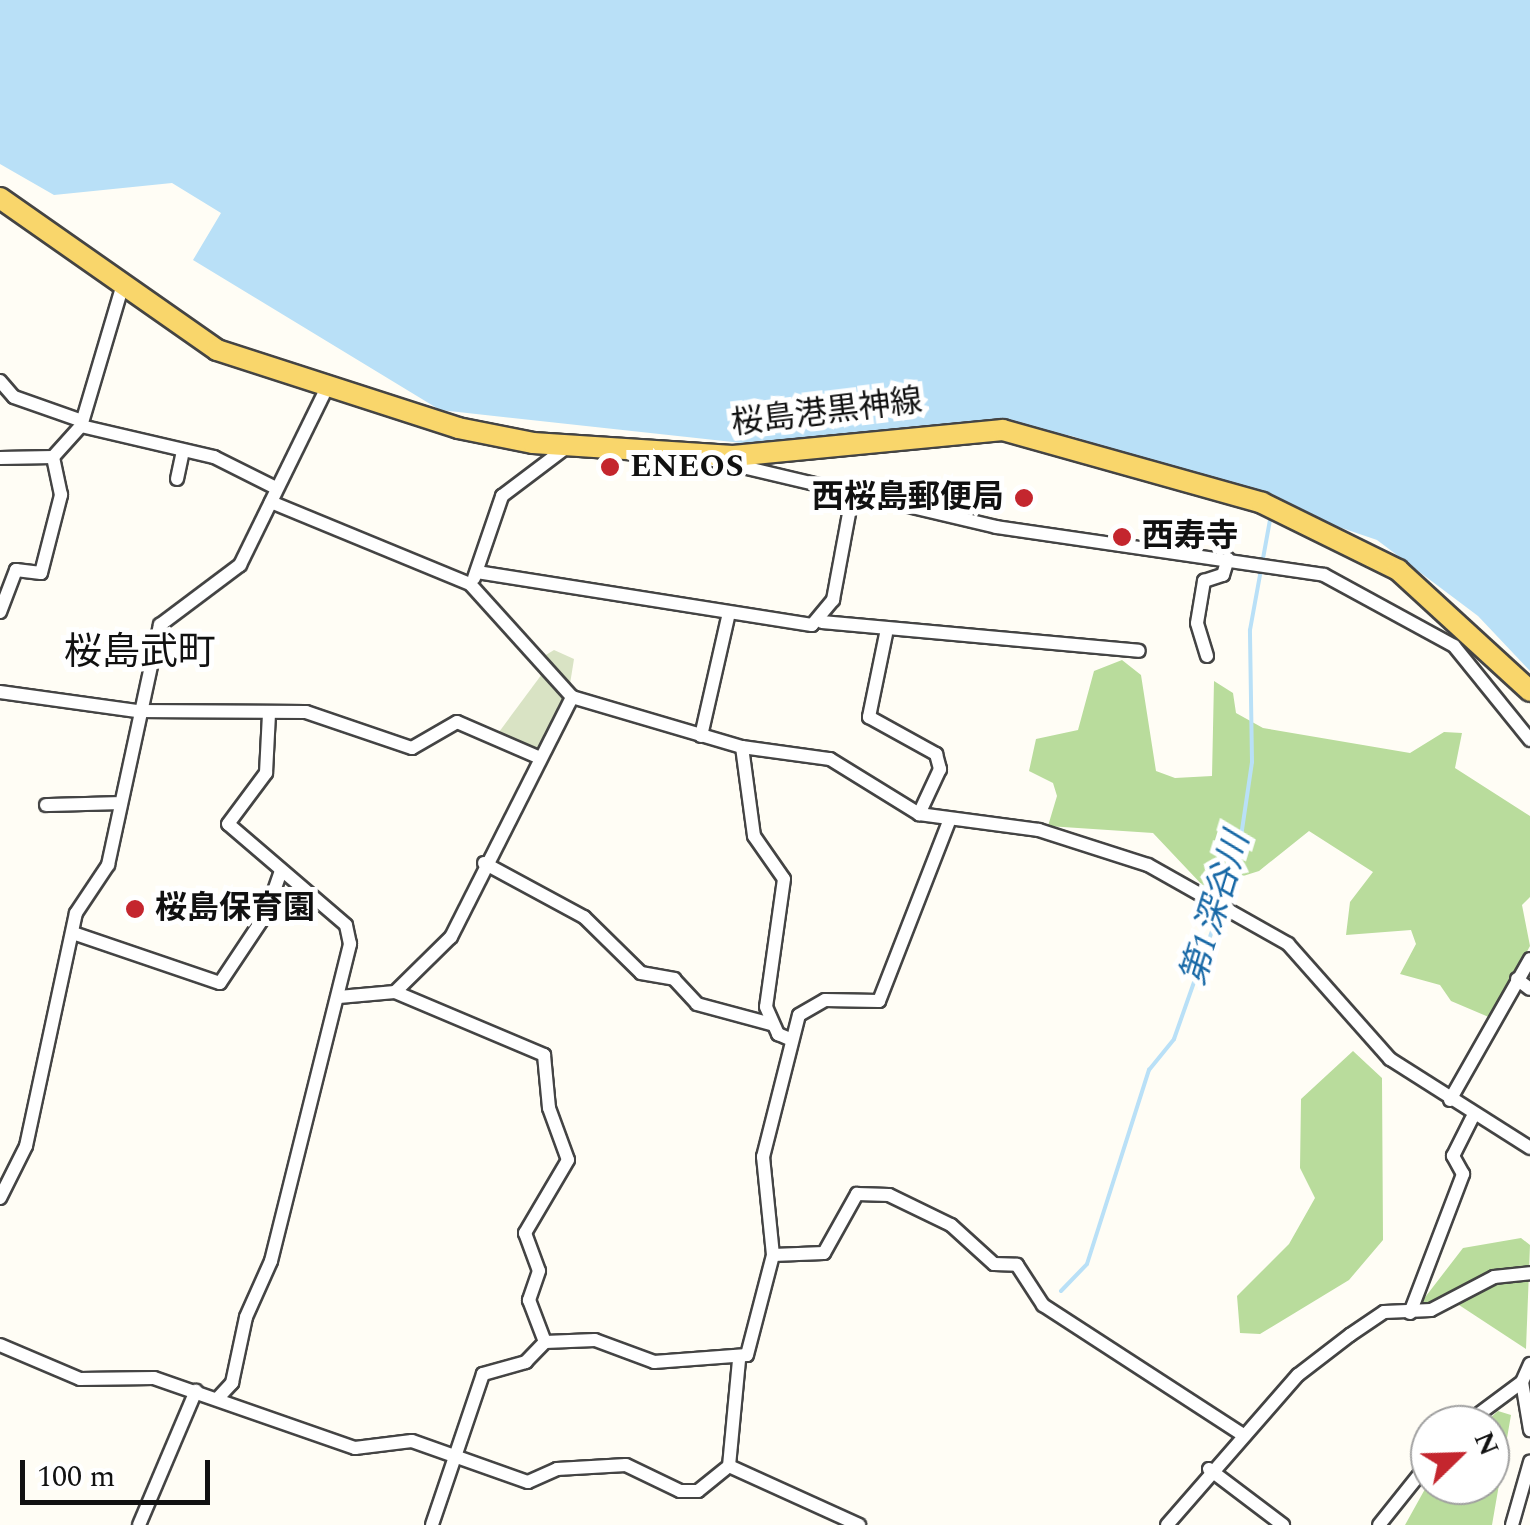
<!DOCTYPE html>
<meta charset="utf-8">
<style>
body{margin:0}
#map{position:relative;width:1530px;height:1525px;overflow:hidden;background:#fffdf5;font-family:Spectral,"Noto Sans JP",serif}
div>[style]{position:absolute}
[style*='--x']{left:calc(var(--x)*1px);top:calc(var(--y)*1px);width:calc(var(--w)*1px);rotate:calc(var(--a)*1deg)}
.forest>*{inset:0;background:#b9dc9c}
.cemetery>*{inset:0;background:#d9e3c4}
.water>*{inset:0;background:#b9e0f7}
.stream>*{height:4px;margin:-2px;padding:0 2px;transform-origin:2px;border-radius:2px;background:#b9e0f7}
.roads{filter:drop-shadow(2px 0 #444) drop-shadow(-2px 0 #444) drop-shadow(0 2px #444) drop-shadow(0 -2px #444)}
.street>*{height:12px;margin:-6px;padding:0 6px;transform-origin:6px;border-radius:6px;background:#fff}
.primary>*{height:20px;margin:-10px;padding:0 10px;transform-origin:10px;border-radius:10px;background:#f9d66b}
.dots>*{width:28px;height:28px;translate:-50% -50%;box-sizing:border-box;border:5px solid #fff;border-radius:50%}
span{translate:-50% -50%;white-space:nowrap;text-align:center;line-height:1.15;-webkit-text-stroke:10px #fff;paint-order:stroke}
.street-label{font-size:32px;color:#111}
.poi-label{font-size:32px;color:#111;font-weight:700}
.left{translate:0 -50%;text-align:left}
.right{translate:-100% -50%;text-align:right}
.water-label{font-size:35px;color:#1768a6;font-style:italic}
.quarter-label{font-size:38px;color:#111}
.north{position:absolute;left:1410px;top:1405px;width:100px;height:100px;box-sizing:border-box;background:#fff;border:2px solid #a0a0a0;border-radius:50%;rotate:67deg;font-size:28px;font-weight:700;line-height:40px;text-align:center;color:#111}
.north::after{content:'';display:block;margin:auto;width:35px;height:45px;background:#c4262e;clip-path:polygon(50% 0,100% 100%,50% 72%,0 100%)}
.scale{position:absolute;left:20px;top:1460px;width:190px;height:45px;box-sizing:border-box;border:5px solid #111;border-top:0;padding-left:12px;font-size:30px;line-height:35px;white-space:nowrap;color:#111;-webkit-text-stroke:8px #fff;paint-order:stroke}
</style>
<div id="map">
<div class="forest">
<div style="clip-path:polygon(1122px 660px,1141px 675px,1156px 771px,1175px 778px,1212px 776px,1214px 681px,1233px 693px,1236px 713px,1263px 728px,1410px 753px,1444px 732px,1462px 733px,1455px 768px,1530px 816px,1530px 897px,1522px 905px,1530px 946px,1491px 1018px,1451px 1001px,1440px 985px,1400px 974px,1416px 944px,1411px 930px,1346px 935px,1350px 902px,1373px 872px,1309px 831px,1259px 871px,1205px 888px,1153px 833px,1048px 826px,1057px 796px,1053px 783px,1029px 771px,1036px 739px,1078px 730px,1094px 671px)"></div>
<div style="clip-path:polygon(1353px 1051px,1382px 1078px,1383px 1240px,1349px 1280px,1260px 1334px,1240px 1333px,1237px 1296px,1289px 1244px,1315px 1198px,1300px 1168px,1301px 1099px)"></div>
<div style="clip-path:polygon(1521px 1238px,1530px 1245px,1526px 1349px,1459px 1305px,1416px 1309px,1463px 1248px)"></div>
<div style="clip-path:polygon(1498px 1411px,1511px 1415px,1492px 1525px,1405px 1525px,1430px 1480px,1490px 1485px,1490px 1425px,1482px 1425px)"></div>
</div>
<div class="cemetery">
<div style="clip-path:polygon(554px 650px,574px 659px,570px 684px,541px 658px)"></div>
<div style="clip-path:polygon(542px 674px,565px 702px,540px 750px,499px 732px)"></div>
</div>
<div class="water">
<div style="clip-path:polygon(0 0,1530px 0,1530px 671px,1478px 616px,1377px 540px,1072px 436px,1002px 423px,742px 443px,440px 410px,193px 260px,221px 213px,172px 183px,54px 195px,0 164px)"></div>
</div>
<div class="stream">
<div style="--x:1061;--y:1291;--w:37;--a:-46"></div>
<div style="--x:1087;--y:1264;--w:204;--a:-72.3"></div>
<div style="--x:1149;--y:1070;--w:40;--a:-51"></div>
<div style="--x:1174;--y:1039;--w:193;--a:-70.6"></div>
<div style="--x:1238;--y:857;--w:96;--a:-81.6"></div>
<div style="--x:1252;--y:762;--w:132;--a:-90.9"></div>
<div style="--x:1250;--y:630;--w:117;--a:-79.7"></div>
</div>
<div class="roads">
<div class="street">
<div style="--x:0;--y:381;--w:21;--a:49"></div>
<div style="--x:14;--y:397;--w:72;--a:19.4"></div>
<div style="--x:81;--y:426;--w:137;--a:13.1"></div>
<div style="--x:214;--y:457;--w:69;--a:26.6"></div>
<div style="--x:0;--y:458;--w:53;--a:-1.1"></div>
<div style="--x:53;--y:457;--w:42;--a:-47.9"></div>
<div style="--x:81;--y:426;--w:151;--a:-73.5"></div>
<div style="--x:709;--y:459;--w:295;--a:13.3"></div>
<div style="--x:996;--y:527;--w:331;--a:8.3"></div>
<div style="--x:1324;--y:575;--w:148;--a:28.6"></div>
<div style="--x:1454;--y:646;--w:121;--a:51"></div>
<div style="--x:177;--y:479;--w:29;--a:-78"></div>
<div style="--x:271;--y:502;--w:215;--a:22.4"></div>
<div style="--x:470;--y:584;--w:152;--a:47.9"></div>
<div style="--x:572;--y:697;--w:177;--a:16.4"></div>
<div style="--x:742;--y:747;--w:89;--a:7.8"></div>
<div style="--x:830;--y:759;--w:105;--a:31.7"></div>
<div style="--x:919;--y:814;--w:121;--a:7.6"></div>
<div style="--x:1039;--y:830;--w:114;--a:17.8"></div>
<div style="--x:1148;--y:865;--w:161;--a:29.4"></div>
<div style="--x:1288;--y:944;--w:154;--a:48.4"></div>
<div style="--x:1390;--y:1059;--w:166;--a:32.4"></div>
<div style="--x:477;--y:572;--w:339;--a:9"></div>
<div style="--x:812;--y:625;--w:33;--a:-50"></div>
<div style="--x:833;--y:600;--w:110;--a:-79.5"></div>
<div style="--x:474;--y:578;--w:87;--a:-71.1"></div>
<div style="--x:502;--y:496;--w:83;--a:-37.1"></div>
<div style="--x:0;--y:612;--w:45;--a:-69.1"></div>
<div style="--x:16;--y:570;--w:25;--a:7"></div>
<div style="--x:41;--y:573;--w:81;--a:-75.6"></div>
<div style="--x:61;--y:495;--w:39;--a:-102"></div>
<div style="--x:822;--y:622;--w:318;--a:5.2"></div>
<div style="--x:886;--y:634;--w:85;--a:101.6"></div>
<div style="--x:869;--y:717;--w:77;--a:28.9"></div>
<div style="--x:936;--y:754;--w:16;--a:75"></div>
<div style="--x:940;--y:769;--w:50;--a:115"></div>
<div style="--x:1207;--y:656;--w:34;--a:-107"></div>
<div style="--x:1197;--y:623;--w:43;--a:-80.5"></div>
<div style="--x:1204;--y:581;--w:20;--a:-18"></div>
<div style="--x:1223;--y:575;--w:17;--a:-73"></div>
<div style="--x:0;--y:692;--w:138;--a:7.9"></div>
<div style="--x:137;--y:711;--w:169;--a:0.3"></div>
<div style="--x:306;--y:712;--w:112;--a:18.8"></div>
<div style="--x:412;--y:748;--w:52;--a:-30"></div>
<div style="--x:457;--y:722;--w:90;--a:23.4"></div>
<div style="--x:701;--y:736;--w:126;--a:-77.2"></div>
<div style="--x:742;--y:747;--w:90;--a:82.3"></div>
<div style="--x:754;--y:836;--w:52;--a:55.1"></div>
<div style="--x:784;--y:879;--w:129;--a:98"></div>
<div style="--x:766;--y:1007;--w:30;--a:66"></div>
<div style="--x:778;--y:1034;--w:15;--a:23"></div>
<div style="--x:46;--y:805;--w:70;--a:-1.6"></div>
<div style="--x:484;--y:863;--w:114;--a:28.4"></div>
<div style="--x:584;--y:917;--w:80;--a:44.5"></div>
<div style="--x:641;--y:973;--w:34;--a:10"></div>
<div style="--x:674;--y:979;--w:34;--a:47"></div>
<div style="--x:697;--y:1004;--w:77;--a:15.1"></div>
<div style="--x:73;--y:933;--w:155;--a:18.8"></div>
<div style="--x:220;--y:983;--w:83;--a:-56.3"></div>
<div style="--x:266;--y:914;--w:46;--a:-70.8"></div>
<div style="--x:1517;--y:979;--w:16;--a:38"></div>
<div style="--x:395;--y:992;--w:78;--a:-44.5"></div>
<div style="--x:451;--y:937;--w:269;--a:-63.2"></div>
<div style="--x:339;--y:997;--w:56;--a:-5.1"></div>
<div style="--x:395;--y:992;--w:162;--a:22.9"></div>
<div style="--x:544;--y:1055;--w:53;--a:84.6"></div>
<div style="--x:549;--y:1108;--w:55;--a:69.9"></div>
<div style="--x:568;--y:1160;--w:85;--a:120.5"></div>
<div style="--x:525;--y:1233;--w:40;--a:69.8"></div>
<div style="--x:539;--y:1271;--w:31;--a:109"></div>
<div style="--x:529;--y:1300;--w:45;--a:69.1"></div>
<div style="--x:545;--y:1342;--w:28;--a:134"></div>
<div style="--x:526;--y:1362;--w:45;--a:164.4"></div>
<div style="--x:483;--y:1374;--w:159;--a:108.7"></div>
<div style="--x:1450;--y:1100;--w:162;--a:-60.4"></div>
<div style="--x:0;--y:1198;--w:58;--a:-63.4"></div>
<div style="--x:26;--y:1146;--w:238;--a:-77.9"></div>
<div style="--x:76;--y:913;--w:58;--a:-56.3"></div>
<div style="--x:108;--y:865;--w:246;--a:-77.8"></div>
<div style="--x:160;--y:625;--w:100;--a:-36.9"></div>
<div style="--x:240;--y:565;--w:200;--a:-63.9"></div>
<div style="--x:773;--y:1255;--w:51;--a:-2.2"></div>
<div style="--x:824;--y:1253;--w:68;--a:-60.8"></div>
<div style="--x:857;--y:1194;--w:32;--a:2"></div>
<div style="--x:889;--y:1195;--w:69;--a:25.8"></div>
<div style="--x:951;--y:1225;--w:58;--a:42.2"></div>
<div style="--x:994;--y:1264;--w:23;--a:2"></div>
<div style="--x:1017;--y:1265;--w:48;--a:57"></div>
<div style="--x:1043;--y:1305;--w:237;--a:33"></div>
<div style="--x:1410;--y:1313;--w:149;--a:-69.1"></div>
<div style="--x:1463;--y:1174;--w:21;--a:-119"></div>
<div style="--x:1453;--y:1156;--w:42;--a:-63.4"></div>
<div style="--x:545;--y:1342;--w:50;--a:-2.3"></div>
<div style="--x:595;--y:1340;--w:63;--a:20.4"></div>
<div style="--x:654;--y:1362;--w:93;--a:-4.3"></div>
<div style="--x:747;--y:1355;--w:103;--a:-75.4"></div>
<div style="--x:773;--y:1255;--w:99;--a:-95.8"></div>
<div style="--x:763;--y:1157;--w:146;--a:-75.8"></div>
<div style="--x:799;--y:1015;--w:30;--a:-30"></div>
<div style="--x:825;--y:1000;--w:54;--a:1.1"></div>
<div style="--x:879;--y:1001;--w:193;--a:-68.7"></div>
<div style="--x:0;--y:1345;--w:87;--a:23"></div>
<div style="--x:80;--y:1379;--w:74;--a:-0.8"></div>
<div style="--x:154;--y:1378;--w:213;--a:19.2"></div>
<div style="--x:355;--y:1448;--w:57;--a:-7"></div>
<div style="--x:412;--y:1441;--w:123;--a:19.5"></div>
<div style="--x:528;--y:1482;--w:32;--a:-24"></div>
<div style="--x:557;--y:1469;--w:69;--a:-3.3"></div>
<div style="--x:626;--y:1465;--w:60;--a:25.7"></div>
<div style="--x:680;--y:1491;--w:18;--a:0"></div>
<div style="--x:698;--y:1491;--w:40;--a:-39"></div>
<div style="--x:729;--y:1466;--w:106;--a:-84.6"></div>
<div style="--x:1522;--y:1382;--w:49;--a:80.5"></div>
<div style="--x:218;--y:1398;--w:21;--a:-47"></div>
<div style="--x:232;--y:1383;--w:67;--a:-78"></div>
<div style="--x:246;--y:1317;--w:61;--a:-65.9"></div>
<div style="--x:271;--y:1261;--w:327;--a:-76"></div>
<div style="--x:350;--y:944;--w:19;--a:-102"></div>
<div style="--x:346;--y:925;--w:155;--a:-139.4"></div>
<div style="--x:228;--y:824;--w:64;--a:-53.3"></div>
<div style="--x:266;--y:773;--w:59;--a:-87.1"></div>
<div style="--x:1464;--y:1425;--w:72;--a:-36.6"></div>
<div style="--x:1522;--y:1382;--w:20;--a:-66"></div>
<div style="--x:729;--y:1466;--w:143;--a:24.4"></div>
<div style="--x:1209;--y:1469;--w:93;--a:37.1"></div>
<div style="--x:139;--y:1525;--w:146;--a:-67"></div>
<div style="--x:1167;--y:1525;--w:199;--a:-48.9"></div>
<div style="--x:1298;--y:1375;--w:66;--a:-37.6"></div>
<div style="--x:1350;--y:1335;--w:41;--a:-34.1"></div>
<div style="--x:1384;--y:1312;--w:47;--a:-2.4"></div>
<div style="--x:1431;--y:1310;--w:71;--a:-27.6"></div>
<div style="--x:1494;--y:1277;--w:36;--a:-6"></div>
<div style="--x:1379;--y:1525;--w:82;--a:-51.4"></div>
<div style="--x:1512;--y:1525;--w:66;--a:-74.1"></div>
</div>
<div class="primary">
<div style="--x:0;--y:198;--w:265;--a:35"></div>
<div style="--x:217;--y:350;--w:253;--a:17.9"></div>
<div style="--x:458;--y:428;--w:76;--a:11.3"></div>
<div style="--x:533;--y:443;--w:200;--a:3.7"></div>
<div style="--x:733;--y:456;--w:271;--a:-5.5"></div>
<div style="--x:1003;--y:430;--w:269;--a:15.7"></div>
<div style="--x:1262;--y:503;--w:152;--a:26.2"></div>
<div style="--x:1398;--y:570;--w:179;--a:42.5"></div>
</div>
</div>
<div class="dots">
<div style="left:610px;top:467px;background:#c4262e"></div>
<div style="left:1024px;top:498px;background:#c4262e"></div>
<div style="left:1122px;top:537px;background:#c4262e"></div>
<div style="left:135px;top:909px;background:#c4262e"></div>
</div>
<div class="street-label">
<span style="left:827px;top:413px;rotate:-7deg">桜島港黒神線</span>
</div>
<div class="poi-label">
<span class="left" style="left:630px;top:467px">ENEOS</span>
<span class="right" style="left:1004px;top:498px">西桜島郵便局</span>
<span class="left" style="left:1142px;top:537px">西寿寺</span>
<span class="left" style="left:155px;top:909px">桜島保育園</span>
</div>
<div class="water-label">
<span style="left:1216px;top:909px;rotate:-73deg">第1深谷川</span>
</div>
<div class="quarter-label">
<span style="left:140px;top:654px">桜島武町</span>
</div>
<div class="north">N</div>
<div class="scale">100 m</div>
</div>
